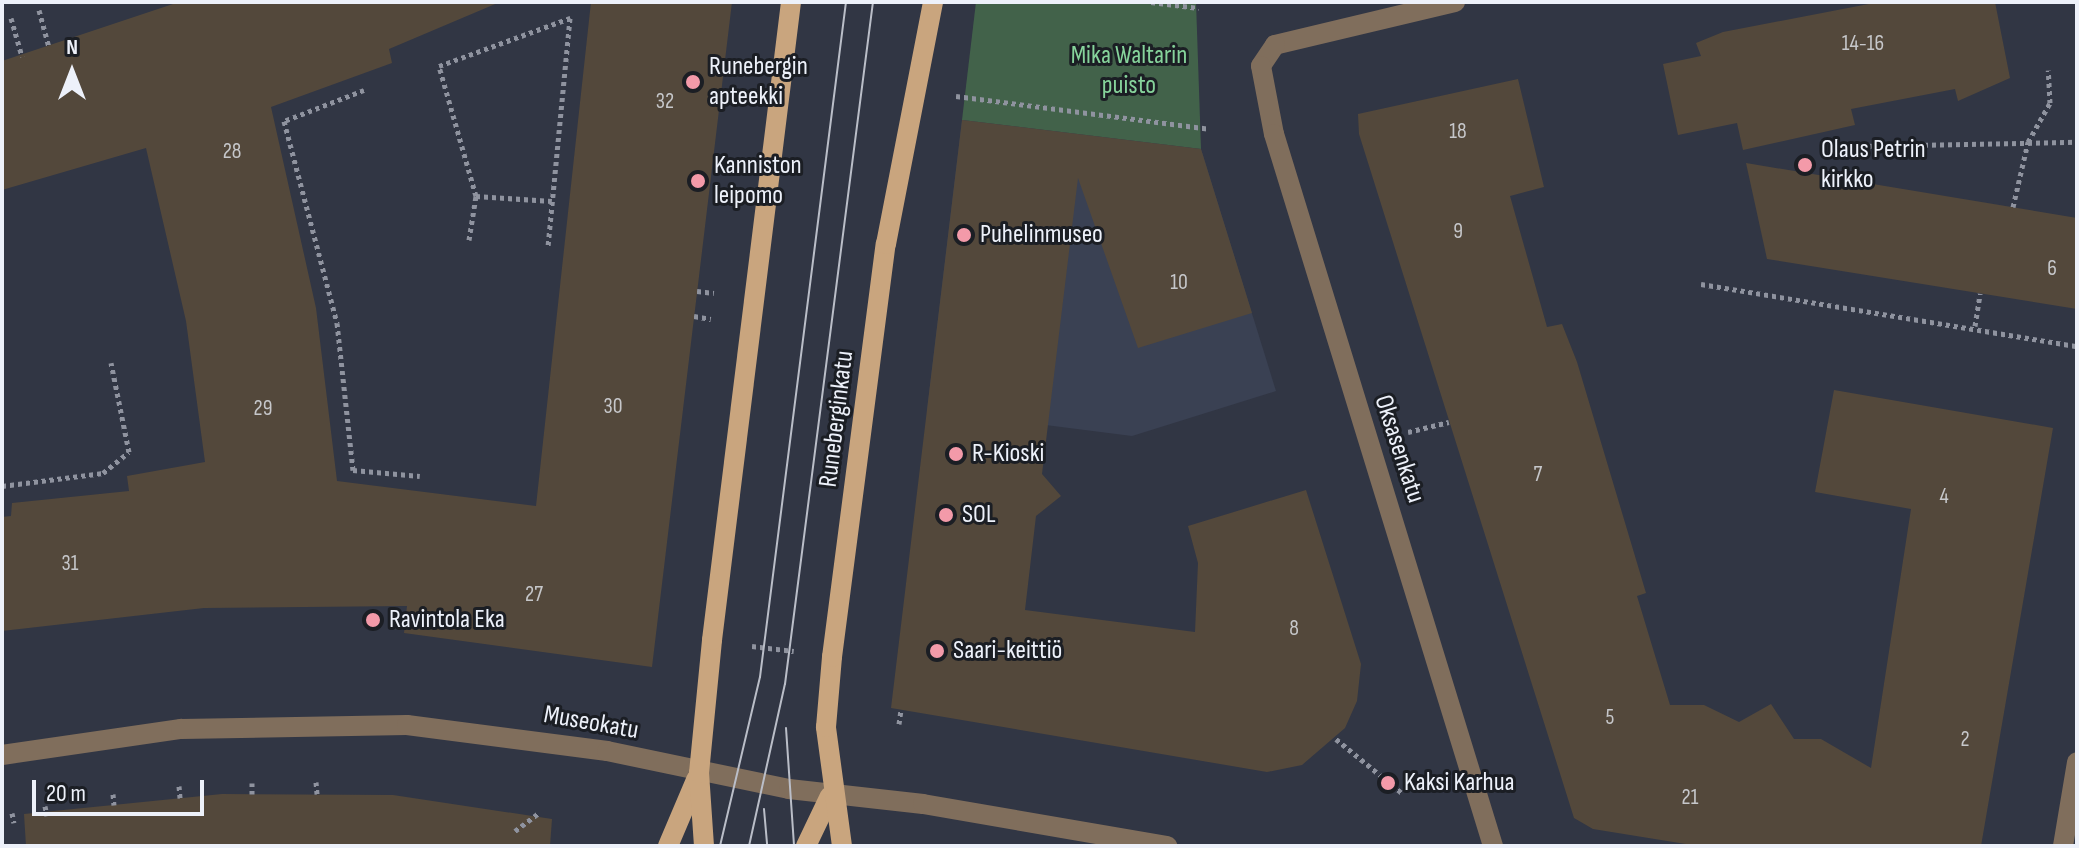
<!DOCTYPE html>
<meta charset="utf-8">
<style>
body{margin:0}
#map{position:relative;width:2079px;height:848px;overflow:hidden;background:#313644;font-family:"Sofia Sans Condensed",sans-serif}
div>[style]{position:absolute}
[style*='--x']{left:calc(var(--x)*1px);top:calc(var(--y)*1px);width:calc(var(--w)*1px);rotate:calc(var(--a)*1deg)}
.built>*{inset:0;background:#3a4153}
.green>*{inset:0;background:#42624a}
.building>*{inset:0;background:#53483b}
.path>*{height:5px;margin-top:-2.5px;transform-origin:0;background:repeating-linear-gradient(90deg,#8f939f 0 4px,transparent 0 8px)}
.minor>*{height:20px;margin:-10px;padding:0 10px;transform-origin:10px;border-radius:10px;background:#806e5c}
.major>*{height:20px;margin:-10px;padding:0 10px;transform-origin:10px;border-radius:10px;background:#c9a57e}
.tram>*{height:2px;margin:-1px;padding:0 1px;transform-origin:1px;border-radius:1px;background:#babec8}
.dots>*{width:22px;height:22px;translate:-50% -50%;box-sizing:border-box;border:4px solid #1b1e24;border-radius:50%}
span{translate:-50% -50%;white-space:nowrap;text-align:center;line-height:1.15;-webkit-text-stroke:6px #1b1e24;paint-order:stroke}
.number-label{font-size:22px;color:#c6c7ca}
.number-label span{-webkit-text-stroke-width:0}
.park-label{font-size:26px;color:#86d39b}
.poi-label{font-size:26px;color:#edf1fa}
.left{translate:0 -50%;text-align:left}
.street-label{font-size:26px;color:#edf1fa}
.frame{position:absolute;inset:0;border:4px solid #edf1fa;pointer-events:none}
.north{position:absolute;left:32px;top:32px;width:80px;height:80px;-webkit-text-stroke:6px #1b1e24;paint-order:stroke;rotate:0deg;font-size:22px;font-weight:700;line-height:32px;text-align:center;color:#edf1fa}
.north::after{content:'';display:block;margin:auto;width:28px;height:36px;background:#edf1fa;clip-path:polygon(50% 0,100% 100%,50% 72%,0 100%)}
.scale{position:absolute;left:32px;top:780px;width:172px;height:36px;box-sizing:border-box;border:4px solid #edf1fa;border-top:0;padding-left:10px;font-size:24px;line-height:28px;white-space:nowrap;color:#edf1fa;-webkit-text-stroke:6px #1b1e24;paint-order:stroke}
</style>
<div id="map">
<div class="built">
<div style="clip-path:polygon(962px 120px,1201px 149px,1276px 391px,1132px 436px,927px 410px)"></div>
</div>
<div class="green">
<div style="clip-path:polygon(976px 2px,1196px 2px,1201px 149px,962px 120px)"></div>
</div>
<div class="building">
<div style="clip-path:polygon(179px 2px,500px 2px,389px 49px,392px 63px,271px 107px,316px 308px,337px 481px,536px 506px,591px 2px,732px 2px,652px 667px,404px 633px,407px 606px,204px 608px,2px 631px,2px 517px,11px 516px,12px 503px,129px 491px,127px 476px,205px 462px,186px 321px,146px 148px,2px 190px,2px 61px)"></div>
<div style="clip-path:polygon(1879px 2px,1995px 2px,2010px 78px,1958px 101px,1955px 89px,1851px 109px,1855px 125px,1743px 150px,1737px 123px,1678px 135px,1663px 64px,1701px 56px,1696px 43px,1723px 32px)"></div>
<div style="clip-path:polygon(1518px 79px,1544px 187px,1510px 196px,1547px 327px,1562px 324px,1577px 362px,1646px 593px,1637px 596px,1670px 705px,1704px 705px,1739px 722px,1771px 704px,1794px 739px,1821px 739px,1871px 768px,1911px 509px,1815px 492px,1834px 390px,2053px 428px,1981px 846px,1698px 846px,1593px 829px,1574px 818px,1359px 134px,1358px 114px)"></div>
<div style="clip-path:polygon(962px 120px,1201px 149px,1252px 313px,1138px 348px,1078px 178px,1042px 474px,1061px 496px,1036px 516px,1025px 610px,1195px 632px,1198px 563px,1188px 526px,1306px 490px,1361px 664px,1357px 701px,1345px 728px,1302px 765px,1267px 772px,891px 708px)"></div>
<div style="clip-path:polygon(1746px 163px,2077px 218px,2077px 309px,1767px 259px)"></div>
<div style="clip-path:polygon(222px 794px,393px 795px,552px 819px,550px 846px,26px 846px,24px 814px)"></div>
</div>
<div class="path">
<div style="--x:1151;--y:2;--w:48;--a:7.1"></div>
<div style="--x:39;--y:10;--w:38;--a:75"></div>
<div style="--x:11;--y:18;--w:40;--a:74"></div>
<div style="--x:364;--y:90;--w:86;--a:158.8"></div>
<div style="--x:284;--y:121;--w:209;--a:75.3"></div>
<div style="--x:337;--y:323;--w:148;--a:83.8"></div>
<div style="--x:353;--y:470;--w:67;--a:5.1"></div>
<div style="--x:956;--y:96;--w:255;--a:7.4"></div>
<div style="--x:1860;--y:146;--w:217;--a:-1.1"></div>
<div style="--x:476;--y:196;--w:76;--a:3.8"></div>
<div style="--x:2013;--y:207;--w:67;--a:-77"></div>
<div style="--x:2028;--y:142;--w:45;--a:-60.6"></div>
<div style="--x:2050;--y:103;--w:33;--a:-93"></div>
<div style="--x:469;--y:240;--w:45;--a:-81"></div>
<div style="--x:476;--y:196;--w:135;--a:-105.9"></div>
<div style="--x:439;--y:66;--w:140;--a:-20.1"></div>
<div style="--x:570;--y:18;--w:229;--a:95.5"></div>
<div style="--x:1701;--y:284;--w:381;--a:9.4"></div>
<div style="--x:697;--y:291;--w:17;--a:7"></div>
<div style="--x:694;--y:316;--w:17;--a:10"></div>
<div style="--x:1975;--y:326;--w:33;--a:-81"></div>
<div style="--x:1408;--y:432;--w:42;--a:-13.7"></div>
<div style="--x:2;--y:486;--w:102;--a:-7.3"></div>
<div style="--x:103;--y:473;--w:33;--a:-39"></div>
<div style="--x:129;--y:452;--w:91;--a:-101.4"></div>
<div style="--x:752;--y:646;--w:42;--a:6.8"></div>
<div style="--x:899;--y:724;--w:14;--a:-82"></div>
<div style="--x:1336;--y:739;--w:85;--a:39.3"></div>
<div style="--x:316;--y:782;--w:12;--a:85"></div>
<div style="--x:252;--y:783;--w:11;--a:90"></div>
<div style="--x:179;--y:786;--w:12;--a:85"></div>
<div style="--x:113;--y:794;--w:11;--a:85"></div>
<div style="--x:45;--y:806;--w:10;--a:79"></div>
<div style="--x:12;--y:813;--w:10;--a:79"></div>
<div style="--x:515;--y:831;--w:31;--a:-37"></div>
</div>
<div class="minor">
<div style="--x:1455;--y:2;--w:185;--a:166.6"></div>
<div style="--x:1275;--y:45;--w:25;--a:124"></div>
<div style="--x:1261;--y:66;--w:69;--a:79.2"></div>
<div style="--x:1274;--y:134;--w:745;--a:72.9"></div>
<div style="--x:2;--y:755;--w:181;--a:-8.3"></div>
<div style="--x:181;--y:729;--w:226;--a:-1"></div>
<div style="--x:407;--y:725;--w:202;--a:7.4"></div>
<div style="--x:607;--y:751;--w:186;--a:11.8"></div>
<div style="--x:789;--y:789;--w:135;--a:6.4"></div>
<div style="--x:923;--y:804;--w:248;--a:9.8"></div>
<div style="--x:2063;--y:846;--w:85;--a:-80.5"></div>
</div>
<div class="major">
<div style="--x:668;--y:846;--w:72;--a:-67"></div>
<div style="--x:704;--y:846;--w:73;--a:-93.9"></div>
<div style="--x:699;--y:773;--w:134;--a:-84.4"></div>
<div style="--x:712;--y:640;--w:643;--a:-82.94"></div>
<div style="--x:806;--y:846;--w:55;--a:-64.4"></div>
<div style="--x:842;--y:846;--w:120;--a:-97.7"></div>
<div style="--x:826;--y:727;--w:70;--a:-85.1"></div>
<div style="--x:832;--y:657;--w:417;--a:-82.6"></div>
<div style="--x:886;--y:244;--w:247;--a:-79"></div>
</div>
<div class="tram">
<div style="--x:786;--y:728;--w:118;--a:86.1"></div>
<div style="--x:764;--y:809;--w:37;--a:85"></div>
<div style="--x:720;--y:846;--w:174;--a:-76.7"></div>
<div style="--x:760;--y:677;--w:680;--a:-82.74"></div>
<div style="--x:749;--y:846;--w:166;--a:-77.5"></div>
<div style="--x:785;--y:684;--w:688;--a:-82.65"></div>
</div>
<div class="dots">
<div style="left:693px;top:82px;background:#f39aa9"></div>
<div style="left:1805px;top:165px;background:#f39aa9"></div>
<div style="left:698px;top:181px;background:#f39aa9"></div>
<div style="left:964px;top:235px;background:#f39aa9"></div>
<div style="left:956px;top:454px;background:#f39aa9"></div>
<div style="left:946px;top:515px;background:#f39aa9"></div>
<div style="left:373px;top:620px;background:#f39aa9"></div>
<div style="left:937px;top:651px;background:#f39aa9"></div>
<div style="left:1388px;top:783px;background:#f39aa9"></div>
</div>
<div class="number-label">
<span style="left:1863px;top:44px">14-16</span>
<span style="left:665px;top:102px">32</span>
<span style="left:1458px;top:132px">18</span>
<span style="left:232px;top:152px">28</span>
<span style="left:1458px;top:232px">9</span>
<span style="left:2052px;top:269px">6</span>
<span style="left:1179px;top:283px">10</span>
<span style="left:613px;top:407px">30</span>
<span style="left:263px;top:409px">29</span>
<span style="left:1538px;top:475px">7</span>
<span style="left:1944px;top:497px">4</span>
<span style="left:70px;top:564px">31</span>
<span style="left:534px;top:595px">27</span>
<span style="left:1294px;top:629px">8</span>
<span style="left:1610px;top:718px">5</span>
<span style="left:1965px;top:740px">2</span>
<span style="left:1690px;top:798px">21</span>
</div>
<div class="park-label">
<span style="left:1129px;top:71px">Mika Waltarin<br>puisto</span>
</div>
<div class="poi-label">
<span class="left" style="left:709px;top:82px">Runebergin<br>apteekki</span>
<span class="left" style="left:1821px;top:165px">Olaus Petrin<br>kirkko</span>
<span class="left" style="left:714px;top:181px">Kanniston<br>leipomo</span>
<span class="left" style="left:980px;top:235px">Puhelinmuseo</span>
<span class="left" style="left:972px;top:454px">R-Kioski</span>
<span class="left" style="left:962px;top:515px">SOL</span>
<span class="left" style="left:389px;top:620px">Ravintola Eka</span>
<span class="left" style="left:953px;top:651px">Saari-keittiö</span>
<span class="left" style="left:1404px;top:783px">Kaksi Karhua</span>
</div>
<div class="street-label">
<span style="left:837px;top:419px;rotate:-83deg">Runeberginkatu</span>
<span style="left:1399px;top:449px;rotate:72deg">Oksasenkatu</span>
<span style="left:591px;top:723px;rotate:10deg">Museokatu</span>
</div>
<div class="frame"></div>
<div class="north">N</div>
<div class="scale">20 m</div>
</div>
